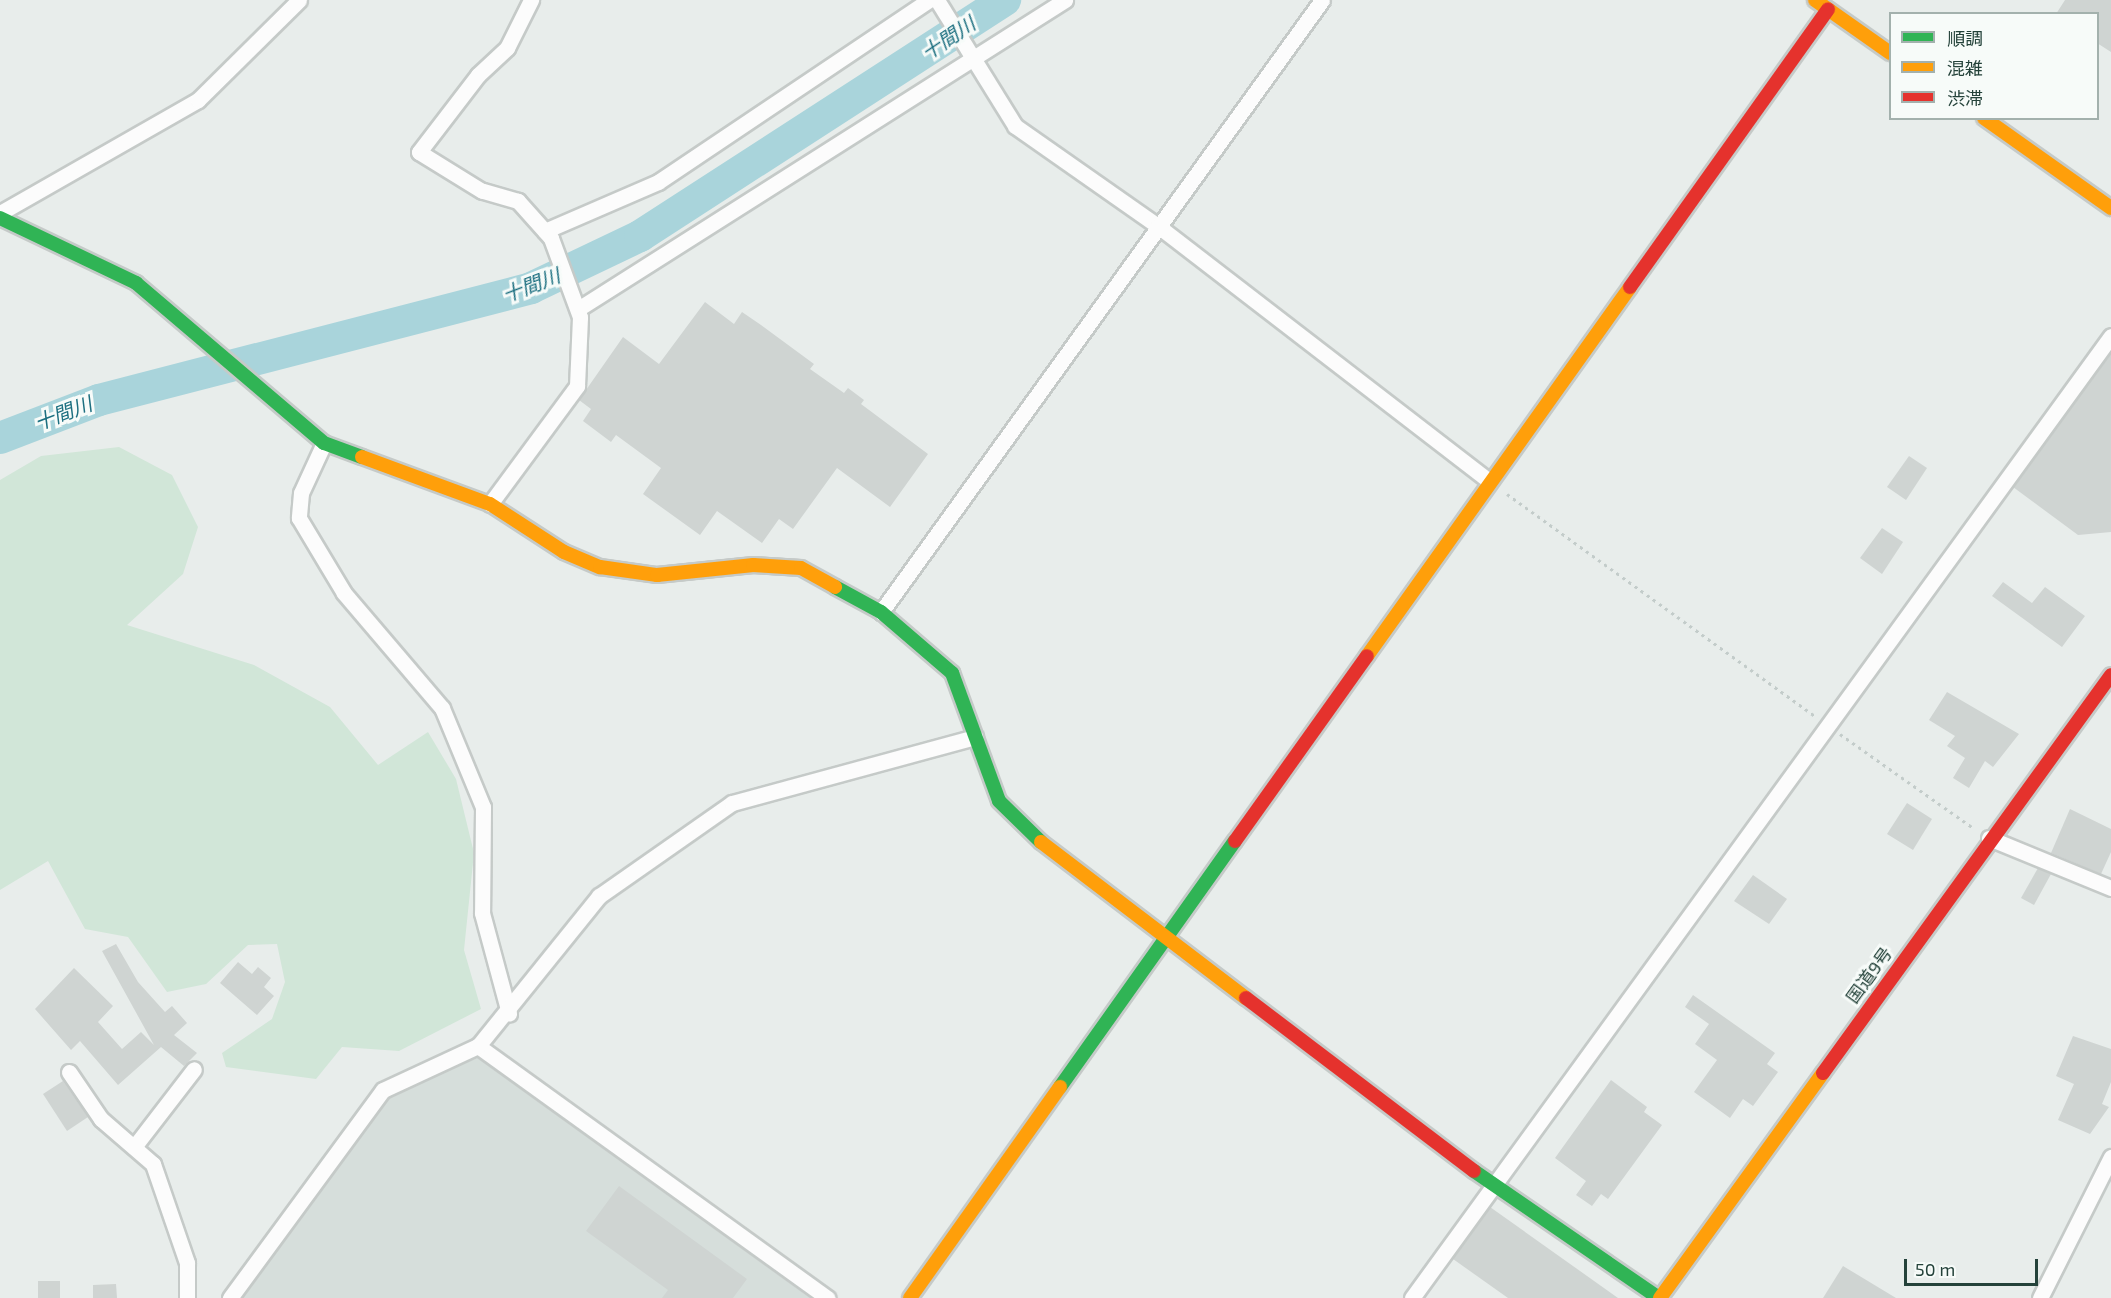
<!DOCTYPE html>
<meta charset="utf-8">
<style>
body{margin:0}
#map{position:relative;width:2111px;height:1298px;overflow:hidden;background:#e8edeb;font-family:"Exo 2","Noto Sans JP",sans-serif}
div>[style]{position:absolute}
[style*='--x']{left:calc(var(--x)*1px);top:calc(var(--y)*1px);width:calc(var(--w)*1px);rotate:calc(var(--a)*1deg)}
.built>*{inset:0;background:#d6dedb}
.green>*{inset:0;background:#d1e6d8}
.river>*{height:32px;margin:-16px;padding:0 16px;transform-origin:16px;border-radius:16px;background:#a9d4db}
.building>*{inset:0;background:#cfd4d2}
.path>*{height:3px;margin-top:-1.5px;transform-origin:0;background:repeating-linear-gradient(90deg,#c3ccca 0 3px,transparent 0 7.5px)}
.roads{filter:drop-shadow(2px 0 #c5cac8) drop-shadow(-2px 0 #c5cac8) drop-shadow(0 2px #c5cac8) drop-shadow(0 -2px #c5cac8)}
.street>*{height:15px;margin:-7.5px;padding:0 7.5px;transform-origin:7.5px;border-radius:7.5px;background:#fcfcfc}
.fast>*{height:14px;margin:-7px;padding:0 7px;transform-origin:7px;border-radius:7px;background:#30b455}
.slow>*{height:14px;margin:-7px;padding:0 7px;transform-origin:7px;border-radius:7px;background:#ff9f0a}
.jam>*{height:14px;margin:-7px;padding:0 7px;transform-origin:7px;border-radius:7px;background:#e5322d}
span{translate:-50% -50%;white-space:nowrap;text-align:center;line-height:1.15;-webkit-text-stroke:6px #f7fbf9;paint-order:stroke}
.street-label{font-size:18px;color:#24423a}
.water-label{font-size:20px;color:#1c6f80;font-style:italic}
.legend{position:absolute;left:1889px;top:12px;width:210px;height:108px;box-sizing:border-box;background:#f7fbf9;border:2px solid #a3b1ad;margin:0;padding:8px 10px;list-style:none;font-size:18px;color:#24423a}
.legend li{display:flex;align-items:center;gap:12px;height:30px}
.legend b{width:30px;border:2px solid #a3b1ad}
.scale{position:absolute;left:1904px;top:1259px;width:134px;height:27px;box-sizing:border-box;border:3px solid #24423a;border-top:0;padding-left:8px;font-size:18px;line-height:21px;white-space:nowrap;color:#24423a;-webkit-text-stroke:4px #f7fbf9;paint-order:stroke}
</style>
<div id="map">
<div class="built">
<div style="clip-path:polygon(480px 1057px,810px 1298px,241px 1298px,389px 1095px)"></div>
</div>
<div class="green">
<div style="clip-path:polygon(119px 447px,172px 475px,198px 527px,183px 574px,127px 625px,254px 665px,330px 707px,378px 765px,428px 732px,456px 779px,474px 853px,464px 950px,481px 1009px,399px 1051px,342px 1047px,316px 1079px,226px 1067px,222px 1053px,272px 1019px,285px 982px,277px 944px,248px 945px,206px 984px,167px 992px,128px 937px,85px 929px,48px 861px,0 890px,0 480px,41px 456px)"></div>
</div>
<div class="river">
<div style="--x:0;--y:438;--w:106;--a:-21"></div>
<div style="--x:99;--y:400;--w:446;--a:-14.5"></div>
<div style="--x:531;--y:288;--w:121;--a:-25.5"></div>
<div style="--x:640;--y:236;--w:435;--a:-32.9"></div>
</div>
<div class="building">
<div style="clip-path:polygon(2065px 0,2111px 0,2111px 52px,2097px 43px,2097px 14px,2056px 14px)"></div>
<div style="clip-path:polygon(705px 302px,734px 324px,742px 312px,761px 325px,814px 364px,810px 369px,844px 393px,848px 388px,864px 400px,861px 404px,928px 454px,890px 507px,837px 468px,793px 529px,779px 519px,762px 543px,717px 511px,700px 535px,643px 494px,661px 468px,616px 435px,611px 442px,583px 421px,591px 409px,579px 400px,623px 337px,659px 364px)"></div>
<div style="clip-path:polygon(2111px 353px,2111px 532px,2078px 535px,2013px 487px)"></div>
<div style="clip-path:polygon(1909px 456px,1927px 468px,1906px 500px,1887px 487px)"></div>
<div style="clip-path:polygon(1882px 528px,1903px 542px,1882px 574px,1860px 558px)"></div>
<div style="clip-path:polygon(2003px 582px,2032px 603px,2045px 587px,2085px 616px,2062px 647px,1992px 596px)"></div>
<div style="clip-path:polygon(1947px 692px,2019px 734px,1993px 767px,1985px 761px,1969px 788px,1953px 778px,1965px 758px,1947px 746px,1955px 736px,1929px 720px)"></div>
<div style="clip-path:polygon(1907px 803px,1932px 819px,1913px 850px,1887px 834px)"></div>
<div style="clip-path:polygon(2070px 809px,2111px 829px,2111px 852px,2101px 874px,2051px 853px)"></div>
<div style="clip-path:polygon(2038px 868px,2051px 874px,2034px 905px,2021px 898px)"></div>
<div style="clip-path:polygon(1753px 875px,1787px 899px,1769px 924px,1734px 901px)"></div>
<div style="clip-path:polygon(116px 944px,138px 982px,165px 1012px,172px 1006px,187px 1023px,174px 1035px,197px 1053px,184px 1066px,161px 1047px,118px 1085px,80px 1041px,71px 1050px,35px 1009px,74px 968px,113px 1006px,98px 1022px,122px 1049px,141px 1032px,154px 1045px,102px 951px)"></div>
<div style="clip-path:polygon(238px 962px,252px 974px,258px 967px,271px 978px,264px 987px,274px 996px,257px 1015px,220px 983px)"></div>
<div style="clip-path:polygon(1693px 995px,1775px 1053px,1767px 1064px,1778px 1072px,1753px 1106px,1743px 1099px,1730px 1118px,1694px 1092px,1717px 1060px,1695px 1044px,1709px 1024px,1685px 1007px)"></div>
<div style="clip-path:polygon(2073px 1036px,2111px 1049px,2111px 1082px,2102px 1104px,2109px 1107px,2090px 1134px,2058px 1120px,2074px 1084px,2056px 1076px)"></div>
<div style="clip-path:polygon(1611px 1080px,1647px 1107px,1644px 1112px,1662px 1125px,1608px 1199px,1601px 1194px,1592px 1206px,1576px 1195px,1586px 1181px,1555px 1158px)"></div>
<div style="clip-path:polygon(63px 1081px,88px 1117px,67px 1131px,43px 1094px)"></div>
<div style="clip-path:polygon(619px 1186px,747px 1279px,733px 1298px,662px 1298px,668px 1290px,586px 1231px)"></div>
<div style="clip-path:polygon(1490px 1207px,1618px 1298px,1508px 1298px,1453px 1259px)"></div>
<div style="clip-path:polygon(1843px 1266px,1896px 1298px,1823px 1298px)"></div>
<div style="clip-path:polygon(38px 1281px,60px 1281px,60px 1298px,38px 1298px)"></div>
<div style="clip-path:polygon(116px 1284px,117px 1298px,93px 1298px,93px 1285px)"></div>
</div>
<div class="path">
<div style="--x:1507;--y:494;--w:380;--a:35.8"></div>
<div style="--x:1840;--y:734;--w:161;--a:35.2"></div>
</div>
<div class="roads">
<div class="street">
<div style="--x:937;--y:0;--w:148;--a:58.2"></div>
<div style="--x:1015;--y:126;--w:174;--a:35"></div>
<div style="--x:1158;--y:226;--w:416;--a:37.6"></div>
<div style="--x:0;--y:213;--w:228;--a:-29.7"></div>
<div style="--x:198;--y:100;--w:142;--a:-44.7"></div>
<div style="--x:545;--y:231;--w:123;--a:-23.4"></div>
<div style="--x:658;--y:182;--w:326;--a:-33.9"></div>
<div style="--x:578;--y:309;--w:577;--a:-32.4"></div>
<div style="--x:324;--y:443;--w:55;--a:114.7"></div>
<div style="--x:301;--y:493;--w:25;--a:95"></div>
<div style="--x:299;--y:518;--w:87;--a:59"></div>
<div style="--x:344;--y:593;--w:151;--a:49.6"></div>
<div style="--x:442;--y:708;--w:107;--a:67.5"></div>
<div style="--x:483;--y:807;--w:106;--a:90.5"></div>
<div style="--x:482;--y:913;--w:104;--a:74.9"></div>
<div style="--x:490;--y:504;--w:147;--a:-53.6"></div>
<div style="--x:577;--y:386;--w:69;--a:-87.5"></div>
<div style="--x:580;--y:317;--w:84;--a:-110.2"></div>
<div style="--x:551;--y:238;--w:50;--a:-131.7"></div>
<div style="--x:518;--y:201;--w:37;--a:-164"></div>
<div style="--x:482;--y:191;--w:74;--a:-148.2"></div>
<div style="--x:419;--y:152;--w:97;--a:-52.5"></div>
<div style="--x:478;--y:75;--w:40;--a:-43"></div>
<div style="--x:507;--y:48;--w:54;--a:-63.4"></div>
<div style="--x:881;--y:612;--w:754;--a:-54.22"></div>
<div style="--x:1989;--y:838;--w:132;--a:22.3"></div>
<div style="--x:478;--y:1046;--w:431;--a:35.8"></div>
<div style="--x:69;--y:1072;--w:57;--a:55.8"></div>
<div style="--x:101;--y:1119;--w:69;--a:40.9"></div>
<div style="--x:153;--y:1164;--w:105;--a:71"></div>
<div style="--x:187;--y:1263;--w:35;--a:90"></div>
<div style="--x:134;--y:1147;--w:98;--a:-52.4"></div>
<div style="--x:230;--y:1298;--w:258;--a:-53.7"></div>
<div style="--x:383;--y:1090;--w:105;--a:-24.9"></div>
<div style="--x:478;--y:1046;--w:193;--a:-51.1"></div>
<div style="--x:599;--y:896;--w:162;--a:-35"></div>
<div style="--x:732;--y:803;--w:252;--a:-15.2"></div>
<div style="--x:1412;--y:1298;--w:1189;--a:-54"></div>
<div style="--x:2040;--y:1298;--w:158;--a:-63.3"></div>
</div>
<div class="fast">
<div style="--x:0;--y:218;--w:151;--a:25.5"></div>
<div style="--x:136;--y:283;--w:247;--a:40.4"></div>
<div style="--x:324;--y:443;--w:40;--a:20.2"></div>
<div style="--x:835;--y:587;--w:52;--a:28.5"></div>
<div style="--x:881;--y:612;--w:94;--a:40.7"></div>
<div style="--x:952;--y:673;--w:136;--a:69.8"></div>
<div style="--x:999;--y:801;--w:59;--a:44.3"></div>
<div style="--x:1060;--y:1087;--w:302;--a:-54.6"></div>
<div style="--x:1474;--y:1171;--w:224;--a:34.5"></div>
</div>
<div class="slow">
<div style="--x:1815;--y:0;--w:92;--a:35.2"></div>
<div style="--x:1984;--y:118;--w:156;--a:35.3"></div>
<div style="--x:362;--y:457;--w:136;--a:20.2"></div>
<div style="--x:490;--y:504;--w:88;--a:33"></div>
<div style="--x:564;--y:552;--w:39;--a:23"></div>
<div style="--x:600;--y:567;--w:58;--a:8"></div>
<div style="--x:657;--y:575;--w:97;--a:-5.9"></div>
<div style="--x:753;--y:565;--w:48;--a:3.6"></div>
<div style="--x:801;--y:568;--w:39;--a:29"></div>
<div style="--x:1367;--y:656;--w:453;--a:-54.5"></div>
<div style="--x:1041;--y:842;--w:258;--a:37.3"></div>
<div style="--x:910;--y:1298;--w:259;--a:-54.6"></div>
<div style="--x:1660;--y:1298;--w:278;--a:-54.1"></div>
</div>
<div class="jam">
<div style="--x:1630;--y:287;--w:341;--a:-54.5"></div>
<div style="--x:1235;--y:841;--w:227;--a:-54.5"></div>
<div style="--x:1246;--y:998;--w:286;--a:37.2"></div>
<div style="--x:1823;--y:1073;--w:491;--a:-54.1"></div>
</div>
</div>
<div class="street-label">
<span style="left:1869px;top:975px;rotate:-54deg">国道9号</span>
</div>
<div class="water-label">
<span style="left:948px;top:38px;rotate:-34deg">十間川</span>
<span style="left:531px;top:285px;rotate:-21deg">十間川</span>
<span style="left:63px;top:413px;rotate:-21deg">十間川</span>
</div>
<ul class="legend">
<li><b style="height:8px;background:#30b455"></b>順調</li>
<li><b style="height:8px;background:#ff9f0a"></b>混雑</li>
<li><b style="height:8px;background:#e5322d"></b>渋滞</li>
</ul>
<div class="scale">50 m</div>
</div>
